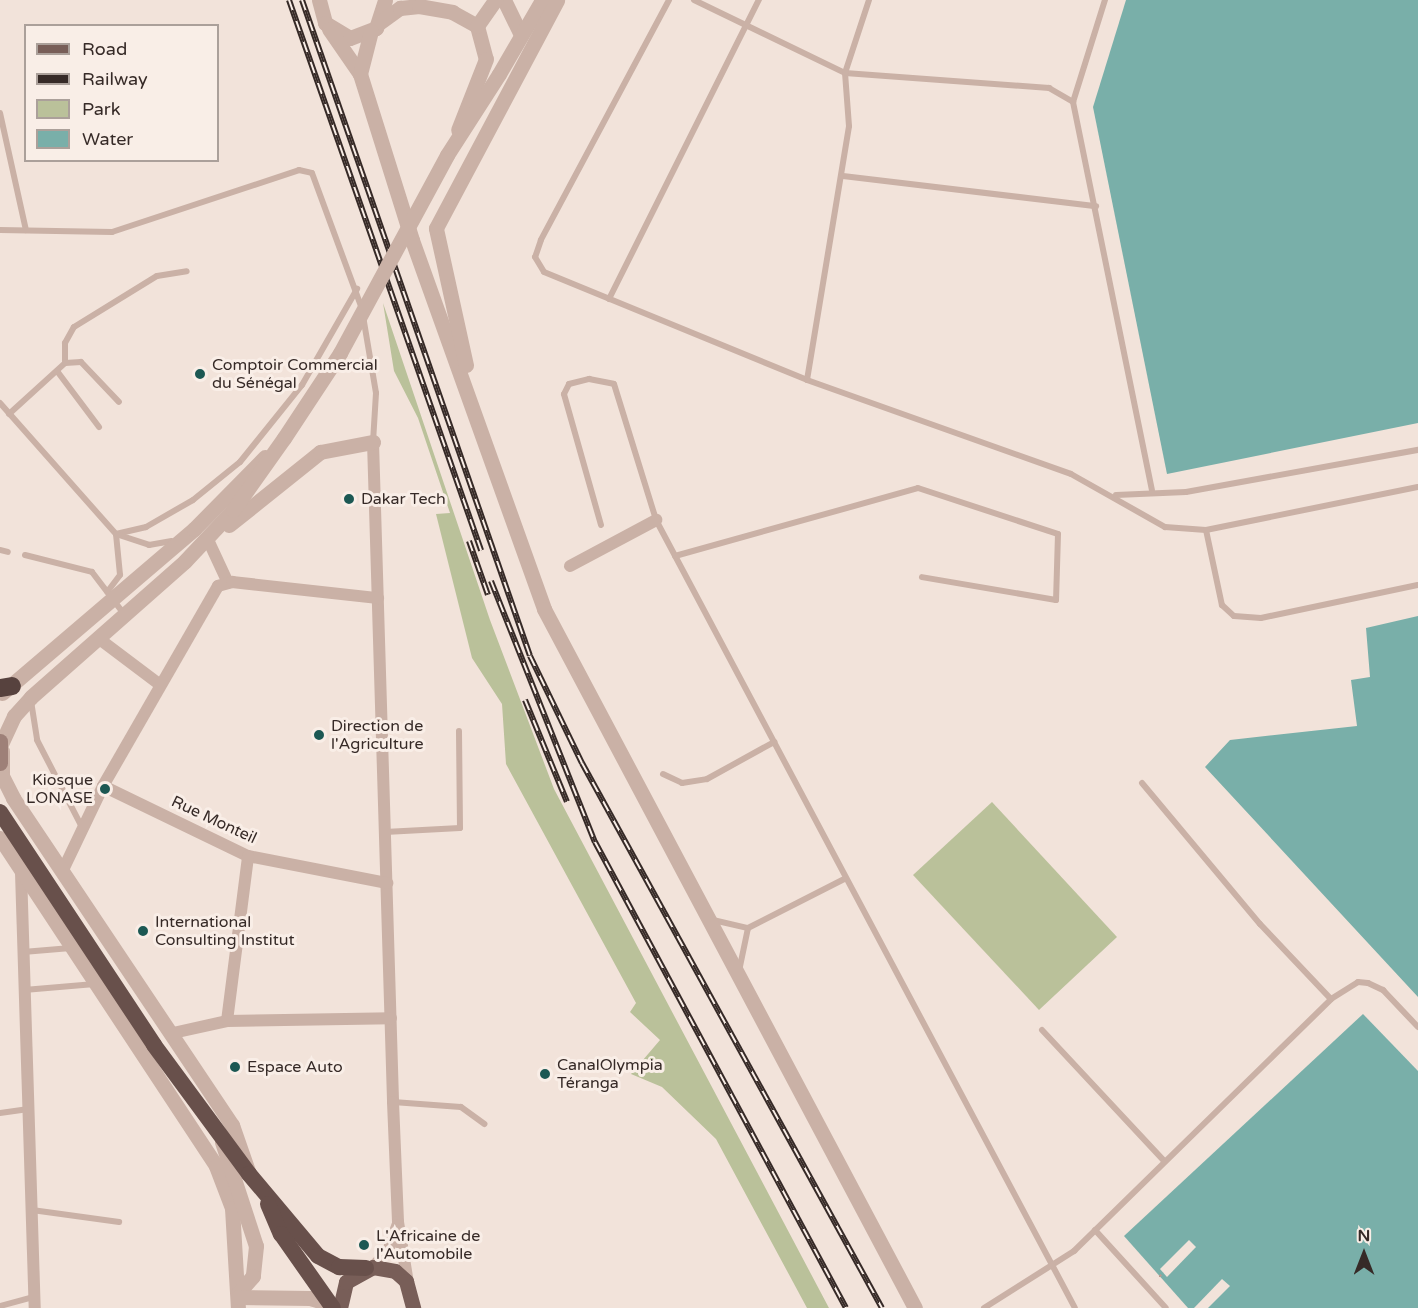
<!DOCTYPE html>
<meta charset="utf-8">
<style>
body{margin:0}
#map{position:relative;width:1418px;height:1308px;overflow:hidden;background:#f2e3da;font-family:"Varela Round",sans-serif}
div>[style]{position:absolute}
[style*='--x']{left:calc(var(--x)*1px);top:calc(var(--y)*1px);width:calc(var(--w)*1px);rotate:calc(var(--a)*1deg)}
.green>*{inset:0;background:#bac19a}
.water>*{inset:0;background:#79afa9}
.pier>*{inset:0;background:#f2e3da}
.path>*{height:2px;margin-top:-1px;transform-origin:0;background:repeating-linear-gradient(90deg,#b69b90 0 3px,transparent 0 6px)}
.service>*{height:6px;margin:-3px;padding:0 3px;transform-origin:3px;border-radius:3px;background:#cab1a6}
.minor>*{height:12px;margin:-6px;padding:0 6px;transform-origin:6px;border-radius:6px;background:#cab1a6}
.tertiary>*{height:15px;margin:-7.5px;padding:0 7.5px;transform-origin:7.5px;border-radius:7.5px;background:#cab1a6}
.secondary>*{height:15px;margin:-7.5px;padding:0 7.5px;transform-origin:7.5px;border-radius:7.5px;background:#9e8078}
.primary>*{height:15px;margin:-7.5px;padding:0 7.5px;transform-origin:7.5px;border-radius:7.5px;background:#785e58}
.trunk>*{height:16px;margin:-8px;padding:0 8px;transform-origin:8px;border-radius:8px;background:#68504b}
.motorway>*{height:18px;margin:-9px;padding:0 9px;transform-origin:9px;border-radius:9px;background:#57423e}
.rail>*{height:6px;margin-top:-3px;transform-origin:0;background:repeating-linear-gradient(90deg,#f9eee7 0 11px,#362a27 0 22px);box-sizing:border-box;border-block:2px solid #362a27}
.tertiary-bridge>*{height:15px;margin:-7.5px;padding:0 7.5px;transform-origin:7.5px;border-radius:7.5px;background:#cab1a6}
.dots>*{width:16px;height:16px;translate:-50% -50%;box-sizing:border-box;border:3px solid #f9eee7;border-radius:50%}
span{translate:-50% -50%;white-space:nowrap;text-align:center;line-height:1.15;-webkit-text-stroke:6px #f9eee7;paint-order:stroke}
.poi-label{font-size:16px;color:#362a27}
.left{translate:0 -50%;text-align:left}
.right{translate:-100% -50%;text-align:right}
.street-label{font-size:16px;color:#362a27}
.legend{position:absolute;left:24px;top:24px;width:195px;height:138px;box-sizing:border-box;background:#f9eee7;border:2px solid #aba09a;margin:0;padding:8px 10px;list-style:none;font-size:18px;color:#362a27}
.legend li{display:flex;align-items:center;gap:12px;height:30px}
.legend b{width:30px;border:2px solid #aba09a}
.north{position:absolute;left:1334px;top:1224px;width:60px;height:60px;-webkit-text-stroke:4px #f9eee7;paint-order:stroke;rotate:0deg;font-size:16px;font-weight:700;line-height:24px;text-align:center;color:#362a27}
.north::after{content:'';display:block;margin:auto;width:21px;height:27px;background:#362a27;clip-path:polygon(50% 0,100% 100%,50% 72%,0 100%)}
</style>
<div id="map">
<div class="green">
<div style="clip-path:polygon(383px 303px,490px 620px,554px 789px,829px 1308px,807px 1308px,716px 1139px,662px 1087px,631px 1074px,660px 1040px,630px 1012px,636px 1003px,506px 764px,502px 704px,472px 658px,436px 514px,450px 513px,418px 418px,394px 371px)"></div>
<div style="clip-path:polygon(992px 802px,1117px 937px,1039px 1010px,913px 875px)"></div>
</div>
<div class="water">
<div style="clip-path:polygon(1126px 0,1418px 0,1418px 423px,1167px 474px,1093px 107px)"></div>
<div style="clip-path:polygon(1418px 616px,1418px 997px,1205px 767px,1230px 740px,1357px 726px,1351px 680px,1370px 677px,1366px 628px)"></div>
<div style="clip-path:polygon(1363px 1014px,1418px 1071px,1418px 1308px,1188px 1308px,1124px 1236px)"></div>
</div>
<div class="pier">
<div style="clip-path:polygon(1189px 1240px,1196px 1247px,1167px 1277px,1160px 1269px)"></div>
<div style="clip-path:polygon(1222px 1279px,1230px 1286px,1208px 1308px,1194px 1308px)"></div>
</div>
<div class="path">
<div style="--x:1159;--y:1277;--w:6;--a:-45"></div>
</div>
<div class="service">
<div style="--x:669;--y:0;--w:272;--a:118.1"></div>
<div style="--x:541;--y:240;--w:18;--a:109"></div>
<div style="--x:535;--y:257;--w:17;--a:59"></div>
<div style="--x:544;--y:272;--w:284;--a:22.3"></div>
<div style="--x:807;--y:380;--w:280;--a:19.6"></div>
<div style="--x:1071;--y:474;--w:108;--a:29.4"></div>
<div style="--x:1165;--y:527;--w:41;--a:4.2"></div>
<div style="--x:1206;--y:530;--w:216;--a:-11.5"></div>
<div style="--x:694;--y:0;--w:168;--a:25.8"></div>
<div style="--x:845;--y:73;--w:205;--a:4.2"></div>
<div style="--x:1049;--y:88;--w:28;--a:30"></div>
<div style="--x:1073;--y:102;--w:396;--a:78.5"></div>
<div style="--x:1073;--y:102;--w:107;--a:-72.6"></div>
<div style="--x:0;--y:113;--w:120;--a:77.5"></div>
<div style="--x:843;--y:176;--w:255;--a:6.8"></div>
<div style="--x:0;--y:230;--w:112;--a:1"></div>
<div style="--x:112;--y:232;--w:197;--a:-18.3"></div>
<div style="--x:299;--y:170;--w:13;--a:13"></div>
<div style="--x:312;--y:173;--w:142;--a:69.8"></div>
<div style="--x:609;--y:299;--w:335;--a:-63.4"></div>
<div style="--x:363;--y:316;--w:78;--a:80.4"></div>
<div style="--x:376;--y:393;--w:49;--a:93.5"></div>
<div style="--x:65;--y:363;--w:20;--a:-90"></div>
<div style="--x:65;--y:343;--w:18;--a:-61"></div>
<div style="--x:74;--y:327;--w:97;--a:-31.6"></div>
<div style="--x:157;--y:276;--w:30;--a:-9"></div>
<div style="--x:57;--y:371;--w:70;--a:53.1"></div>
<div style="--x:807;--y:380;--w:257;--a:-80.6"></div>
<div style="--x:849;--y:126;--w:53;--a:-94.3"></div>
<div style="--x:845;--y:73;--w:77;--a:-71.8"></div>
<div style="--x:0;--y:403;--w:175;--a:48.5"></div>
<div style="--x:116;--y:534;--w:41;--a:84.4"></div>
<div style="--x:120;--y:575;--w:21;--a:127"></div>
<div style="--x:9;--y:414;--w:76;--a:-42.3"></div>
<div style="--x:65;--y:363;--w:16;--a:-4"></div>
<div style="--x:81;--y:362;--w:55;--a:46.5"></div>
<div style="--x:1116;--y:495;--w:70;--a:-2.5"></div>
<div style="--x:1186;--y:492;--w:236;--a:-10.3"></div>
<div style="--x:601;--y:525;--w:136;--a:-105.8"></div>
<div style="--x:564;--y:394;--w:11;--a:-63"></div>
<div style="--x:569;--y:384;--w:21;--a:-14"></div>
<div style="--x:589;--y:379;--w:25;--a:11"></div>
<div style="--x:614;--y:384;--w:142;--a:72.8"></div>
<div style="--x:656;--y:520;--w:892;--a:62"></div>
<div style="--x:1206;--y:530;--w:77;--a:78"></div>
<div style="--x:1222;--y:605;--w:16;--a:43"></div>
<div style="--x:1234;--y:616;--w:27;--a:4"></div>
<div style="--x:1261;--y:618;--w:160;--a:-11.9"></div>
<div style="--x:116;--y:534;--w:31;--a:-13"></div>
<div style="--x:146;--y:527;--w:54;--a:-29.9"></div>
<div style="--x:193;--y:500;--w:60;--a:-39"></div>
<div style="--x:240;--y:462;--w:99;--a:-51.2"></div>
<div style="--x:302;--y:385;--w:111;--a:-60.2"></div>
<div style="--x:116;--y:534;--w:35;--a:18"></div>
<div style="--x:149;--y:545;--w:23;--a:-10"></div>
<div style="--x:0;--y:550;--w:8;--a:14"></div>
<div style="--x:25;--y:555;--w:69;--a:14.2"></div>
<div style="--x:92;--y:572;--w:53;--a:52.7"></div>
<div style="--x:675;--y:556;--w:252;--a:-15.6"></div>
<div style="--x:918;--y:488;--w:147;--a:18.2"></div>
<div style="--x:1058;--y:534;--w:66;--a:91.7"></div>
<div style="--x:1056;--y:600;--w:136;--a:-170.3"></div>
<div style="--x:31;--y:701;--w:39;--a:81"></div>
<div style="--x:37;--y:740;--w:100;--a:62.7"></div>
<div style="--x:663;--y:774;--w:21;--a:25"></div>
<div style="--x:682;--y:783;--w:25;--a:-9"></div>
<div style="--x:707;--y:779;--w:77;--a:-28.9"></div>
<div style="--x:1142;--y:783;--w:184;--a:50.1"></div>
<div style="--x:1260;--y:924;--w:103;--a:46.6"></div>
<div style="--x:385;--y:832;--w:75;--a:-3.1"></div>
<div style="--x:460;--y:828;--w:97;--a:-90.6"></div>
<div style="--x:713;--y:920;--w:36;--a:13"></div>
<div style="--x:748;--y:928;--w:44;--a:101.8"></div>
<div style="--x:748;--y:928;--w:108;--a:-27"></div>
<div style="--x:23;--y:952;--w:48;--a:-4.8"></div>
<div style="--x:24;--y:990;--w:71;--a:-4.8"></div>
<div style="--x:1042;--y:1030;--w:179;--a:47"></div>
<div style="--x:393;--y:1102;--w:68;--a:4.2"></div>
<div style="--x:461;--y:1107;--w:29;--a:36"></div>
<div style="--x:0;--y:1113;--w:27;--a:-8"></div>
<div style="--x:32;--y:1210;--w:88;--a:7.9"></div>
<div style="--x:1095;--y:1230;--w:105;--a:47.7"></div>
<div style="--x:0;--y:1306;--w:35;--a:-15"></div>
<div style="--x:984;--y:1308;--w:107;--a:-32.3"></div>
<div style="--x:1074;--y:1251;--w:360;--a:-44.4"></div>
<div style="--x:1331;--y:999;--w:32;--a:-32"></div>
<div style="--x:1358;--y:982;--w:10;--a:6"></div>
<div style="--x:1368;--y:983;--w:17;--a:25"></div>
<div style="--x:1383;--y:990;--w:51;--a:46.6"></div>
</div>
<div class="minor">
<div style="--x:373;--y:442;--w:660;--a:88.26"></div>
<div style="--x:393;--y:1102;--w:120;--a:87.6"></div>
<div style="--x:398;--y:1222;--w:62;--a:80.7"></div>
<div style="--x:209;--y:542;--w:45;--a:65.1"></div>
<div style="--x:570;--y:566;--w:98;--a:-28.1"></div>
<div style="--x:98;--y:638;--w:76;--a:37"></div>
<div style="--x:103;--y:786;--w:161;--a:25.8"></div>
<div style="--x:248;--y:856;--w:142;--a:11"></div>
<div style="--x:63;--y:870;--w:93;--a:-64.5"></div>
<div style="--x:103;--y:786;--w:231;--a:-60.1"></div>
<div style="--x:218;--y:586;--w:15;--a:-16"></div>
<div style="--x:232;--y:582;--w:147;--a:6.3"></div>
<div style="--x:21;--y:872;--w:436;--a:88.2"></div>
<div style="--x:227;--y:1021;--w:166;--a:-82.7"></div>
<div style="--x:173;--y:1033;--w:55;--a:-12.5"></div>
<div style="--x:227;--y:1021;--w:164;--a:-1"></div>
<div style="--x:373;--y:1267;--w:22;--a:-47"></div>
<div style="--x:388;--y:1251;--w:27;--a:-70"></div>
</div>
<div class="tertiary">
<div style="--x:319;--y:0;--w:24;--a:75"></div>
<div style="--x:325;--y:23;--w:29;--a:31"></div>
<div style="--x:350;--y:38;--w:28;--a:-21"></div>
<div style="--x:376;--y:28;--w:29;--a:-72"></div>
<div style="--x:504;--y:0;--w:37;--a:64"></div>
<div style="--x:379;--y:23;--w:26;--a:-36"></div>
<div style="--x:400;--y:8;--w:19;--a:-6"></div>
<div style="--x:419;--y:6;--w:34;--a:10"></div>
<div style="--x:452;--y:12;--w:29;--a:29"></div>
<div style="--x:477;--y:26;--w:34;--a:75"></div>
<div style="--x:486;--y:59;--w:76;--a:111.5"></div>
<div style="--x:477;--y:26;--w:32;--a:-55"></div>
<div style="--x:329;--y:29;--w:55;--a:55.4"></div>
<div style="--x:360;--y:74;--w:174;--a:72.6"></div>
<div style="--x:412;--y:240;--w:392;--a:70.3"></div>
<div style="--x:544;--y:609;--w:791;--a:62.04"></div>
<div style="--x:360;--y:74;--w:44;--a:-75.7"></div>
<div style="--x:499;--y:74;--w:86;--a:-59.8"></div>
<div style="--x:466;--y:365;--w:140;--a:-102.4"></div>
<div style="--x:436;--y:228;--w:258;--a:-62"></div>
<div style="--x:229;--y:525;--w:117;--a:-38.7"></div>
<div style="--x:320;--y:452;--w:54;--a:-10.7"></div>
<div style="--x:2;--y:693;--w:253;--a:-40.5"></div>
<div style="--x:194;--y:529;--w:101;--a:-45.4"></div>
<div style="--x:1;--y:744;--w:31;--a:-65"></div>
<div style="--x:14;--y:716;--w:25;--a:-48"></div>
<div style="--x:31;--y:697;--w:205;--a:-41.4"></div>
<div style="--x:185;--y:561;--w:70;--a:-46.7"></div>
<div style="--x:233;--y:510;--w:88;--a:-54.7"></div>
<div style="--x:2;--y:751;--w:25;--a:90"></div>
<div style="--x:2;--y:776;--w:25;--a:63"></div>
<div style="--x:13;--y:798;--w:394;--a:56.2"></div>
<div style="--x:232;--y:1125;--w:49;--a:70.8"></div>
<div style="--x:0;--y:838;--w:393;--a:56.6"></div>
<div style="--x:216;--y:1166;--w:45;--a:69.1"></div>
<div style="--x:232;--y:1208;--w:100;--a:86.6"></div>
<div style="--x:222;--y:1142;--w:109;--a:71.9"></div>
<div style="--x:256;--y:1246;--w:30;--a:96"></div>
<div style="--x:253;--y:1276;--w:23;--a:131"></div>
<div style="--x:238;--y:1297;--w:72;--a:0.8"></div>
<div style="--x:310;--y:1298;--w:21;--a:17"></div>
</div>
<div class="secondary">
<div style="--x:0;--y:741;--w:22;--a:90"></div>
</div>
<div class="primary">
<div style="--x:340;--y:1308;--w:27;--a:-77"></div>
<div style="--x:346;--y:1282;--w:31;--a:-29"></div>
<div style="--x:373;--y:1267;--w:22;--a:10"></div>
<div style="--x:395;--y:1271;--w:15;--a:42"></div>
<div style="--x:406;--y:1281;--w:28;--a:75"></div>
</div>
<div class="trunk">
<div style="--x:0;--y:812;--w:279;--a:56.5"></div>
<div style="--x:154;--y:1045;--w:160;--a:53.6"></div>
<div style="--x:249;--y:1174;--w:107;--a:49.9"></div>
<div style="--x:318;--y:1256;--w:24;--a:28"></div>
<div style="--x:339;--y:1267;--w:27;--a:2"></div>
<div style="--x:268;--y:1204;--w:33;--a:67"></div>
<div style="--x:281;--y:1234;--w:90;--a:54.9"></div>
</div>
<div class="motorway">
<div style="--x:0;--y:688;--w:12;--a:-9"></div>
</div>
<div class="rail">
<div style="--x:289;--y:0;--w:583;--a:70.76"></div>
<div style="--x:302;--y:0;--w:694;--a:70.83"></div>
<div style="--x:530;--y:656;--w:119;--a:64.1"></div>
<div style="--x:582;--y:763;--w:622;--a:61.17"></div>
<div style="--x:469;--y:541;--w:57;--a:70.6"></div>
<div style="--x:491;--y:581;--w:281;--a:68.3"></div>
<div style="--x:595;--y:842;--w:529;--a:61.69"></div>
<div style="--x:525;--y:700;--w:110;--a:67.6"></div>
</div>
<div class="tertiary-bridge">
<div style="--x:284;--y:438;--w:102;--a:-56.6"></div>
<div style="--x:340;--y:353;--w:225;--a:-61.6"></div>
<div style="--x:447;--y:155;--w:96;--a:-57.3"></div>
</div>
<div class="dots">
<div style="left:200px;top:374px;background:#1c5853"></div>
<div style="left:349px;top:499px;background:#1c5853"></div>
<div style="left:319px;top:735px;background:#1c5853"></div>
<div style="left:105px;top:789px;background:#1c5853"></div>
<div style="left:143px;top:931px;background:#1c5853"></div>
<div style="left:235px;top:1067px;background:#1c5853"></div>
<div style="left:545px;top:1074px;background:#1c5853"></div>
<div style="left:364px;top:1245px;background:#1c5853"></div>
</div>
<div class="poi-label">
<span class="left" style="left:212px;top:374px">Comptoir Commercial<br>du Sénégal</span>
<span class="left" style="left:361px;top:499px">Dakar Tech</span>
<span class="left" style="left:331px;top:735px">Direction de<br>l'Agriculture</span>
<span class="right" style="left:93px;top:789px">Kiosque<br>LONASE</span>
<span class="left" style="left:155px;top:931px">International<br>Consulting Institut</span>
<span class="left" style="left:557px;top:1074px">CanalOlympia<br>Téranga</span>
<span class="left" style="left:247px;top:1067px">Espace Auto</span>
<span class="left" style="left:376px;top:1245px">L'Africaine de<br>l'Automobile</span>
</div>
<div class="street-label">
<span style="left:214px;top:820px;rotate:25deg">Rue Monteil</span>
</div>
<ul class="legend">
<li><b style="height:8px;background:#785e58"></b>Road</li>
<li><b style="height:8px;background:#362a27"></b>Railway</li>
<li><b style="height:16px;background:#bac19a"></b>Park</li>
<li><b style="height:16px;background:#79afa9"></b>Water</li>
</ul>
<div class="north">N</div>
</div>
